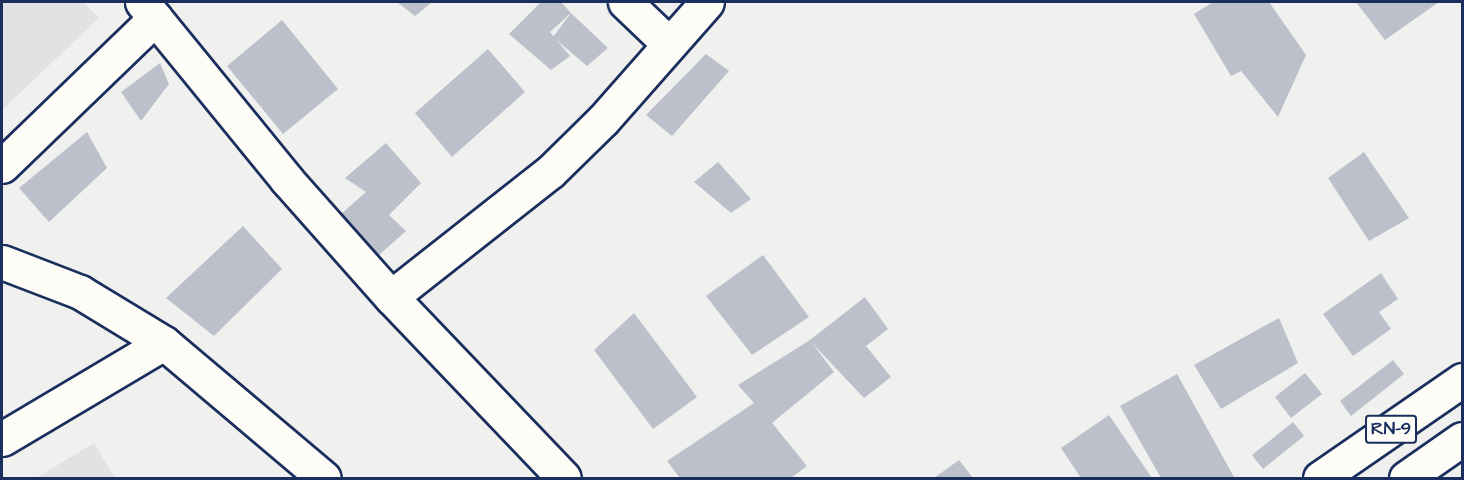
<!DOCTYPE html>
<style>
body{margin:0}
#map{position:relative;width:1464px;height:480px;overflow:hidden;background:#f0f0ee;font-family:"Architects Daughter",sans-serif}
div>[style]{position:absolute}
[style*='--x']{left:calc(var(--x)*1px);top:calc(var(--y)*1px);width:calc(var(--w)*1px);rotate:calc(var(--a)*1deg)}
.built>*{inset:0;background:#e0e2e3}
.building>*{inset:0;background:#bbc0ca}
.roads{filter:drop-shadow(2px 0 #1b2f5e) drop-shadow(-2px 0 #1b2f5e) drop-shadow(0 2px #1b2f5e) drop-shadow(0 -2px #1b2f5e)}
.minor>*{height:33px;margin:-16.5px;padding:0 16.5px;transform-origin:16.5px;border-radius:16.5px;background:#fdfcf7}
.primary>*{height:33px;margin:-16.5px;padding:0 16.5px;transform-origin:16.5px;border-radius:16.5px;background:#fdfcf7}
span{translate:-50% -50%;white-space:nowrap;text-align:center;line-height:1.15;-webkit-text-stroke:6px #fdfcf7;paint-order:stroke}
.shield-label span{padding:2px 4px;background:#fdfcf7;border:2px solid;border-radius:4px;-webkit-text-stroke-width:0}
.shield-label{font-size:18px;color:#1b2f5e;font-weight:700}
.frame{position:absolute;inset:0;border:3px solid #1b2f5e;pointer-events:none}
</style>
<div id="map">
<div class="built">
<div style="clip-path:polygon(2px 2px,83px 2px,99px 18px,2px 110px)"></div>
<div style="clip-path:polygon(94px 443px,115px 478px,36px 478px)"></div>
</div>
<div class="building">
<div style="clip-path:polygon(397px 2px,432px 2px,415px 16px)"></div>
<div style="clip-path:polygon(541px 2px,561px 2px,571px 13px,550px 32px,570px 56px,551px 70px,509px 34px)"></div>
<div style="clip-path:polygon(1213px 2px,1269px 2px,1306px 55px,1278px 117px,1241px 71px,1231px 76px,1194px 14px)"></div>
<div style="clip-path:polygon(1356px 2px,1439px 2px,1385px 40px)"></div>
<div style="clip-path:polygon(571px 13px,608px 48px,587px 66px,553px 37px)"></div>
<div style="clip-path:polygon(282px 20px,338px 89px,283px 134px,227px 66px)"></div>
<div style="clip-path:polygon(488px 49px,525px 92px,452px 157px,415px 113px)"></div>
<div style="clip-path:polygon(706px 54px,729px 71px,672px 136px,646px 115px)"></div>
<div style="clip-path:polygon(160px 63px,169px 84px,141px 121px,121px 92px)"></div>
<div style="clip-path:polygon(87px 132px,107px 168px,49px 222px,19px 188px)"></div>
<div style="clip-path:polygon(386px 143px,421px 183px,389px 215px,406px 231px,379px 255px,341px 214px,366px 192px,345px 178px)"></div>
<div style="clip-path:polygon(1364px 152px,1409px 218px,1369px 241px,1328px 178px)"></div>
<div style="clip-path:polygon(718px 162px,751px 199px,731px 213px,694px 182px)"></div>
<div style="clip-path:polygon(243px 226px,282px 269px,214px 336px,166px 298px)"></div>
<div style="clip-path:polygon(763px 255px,809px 317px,752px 355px,706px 296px)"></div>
<div style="clip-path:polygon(1381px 273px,1398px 299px,1379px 312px,1391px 329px,1353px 356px,1323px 314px)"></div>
<div style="clip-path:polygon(865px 297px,888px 329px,866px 346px,891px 377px,864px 398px,812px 343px,834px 372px,772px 423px,807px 466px,791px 478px,680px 478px,667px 461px,754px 403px,738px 385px,810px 340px)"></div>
<div style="clip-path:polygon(634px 313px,697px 397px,653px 429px,594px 350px)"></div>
<div style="clip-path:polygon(1279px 318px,1298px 363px,1221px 409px,1194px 365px)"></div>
<div style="clip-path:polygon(1393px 360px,1404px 374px,1351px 416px,1340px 401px)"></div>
<div style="clip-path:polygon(1305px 373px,1322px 394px,1291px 418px,1275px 397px)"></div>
<div style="clip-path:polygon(1177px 374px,1234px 477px,1232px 478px,1161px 478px,1120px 406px)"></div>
<div style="clip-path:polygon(1109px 415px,1152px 478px,1081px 478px,1061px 448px)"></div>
<div style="clip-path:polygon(1293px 422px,1304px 436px,1263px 469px,1252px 455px)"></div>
<div style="clip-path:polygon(959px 460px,973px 478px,934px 478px)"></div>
</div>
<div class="roads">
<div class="minor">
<div style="--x:142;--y:2;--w:230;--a:50.8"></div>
<div style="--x:287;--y:180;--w:157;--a:48.4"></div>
<div style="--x:391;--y:297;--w:250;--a:46.3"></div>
<div style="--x:625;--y:2;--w:61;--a:43.7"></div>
<div style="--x:2;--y:166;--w:213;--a:-44"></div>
<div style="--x:2;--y:262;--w:84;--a:21"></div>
<div style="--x:80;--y:292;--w:98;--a:31.3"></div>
<div style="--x:164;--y:343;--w:209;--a:40.2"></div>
<div style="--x:391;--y:297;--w:202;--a:-38.2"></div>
<div style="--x:550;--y:172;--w:74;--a:-44.5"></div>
<div style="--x:603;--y:120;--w:157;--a:-48.6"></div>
<div style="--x:2;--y:439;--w:188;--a:-30.7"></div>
</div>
<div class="primary">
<div style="--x:1320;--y:478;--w:173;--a:-34.6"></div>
<div style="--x:1406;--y:478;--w:68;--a:-34.9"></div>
</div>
</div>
<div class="shield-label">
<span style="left:1391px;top:429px">RN-9</span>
</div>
<div class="frame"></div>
</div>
